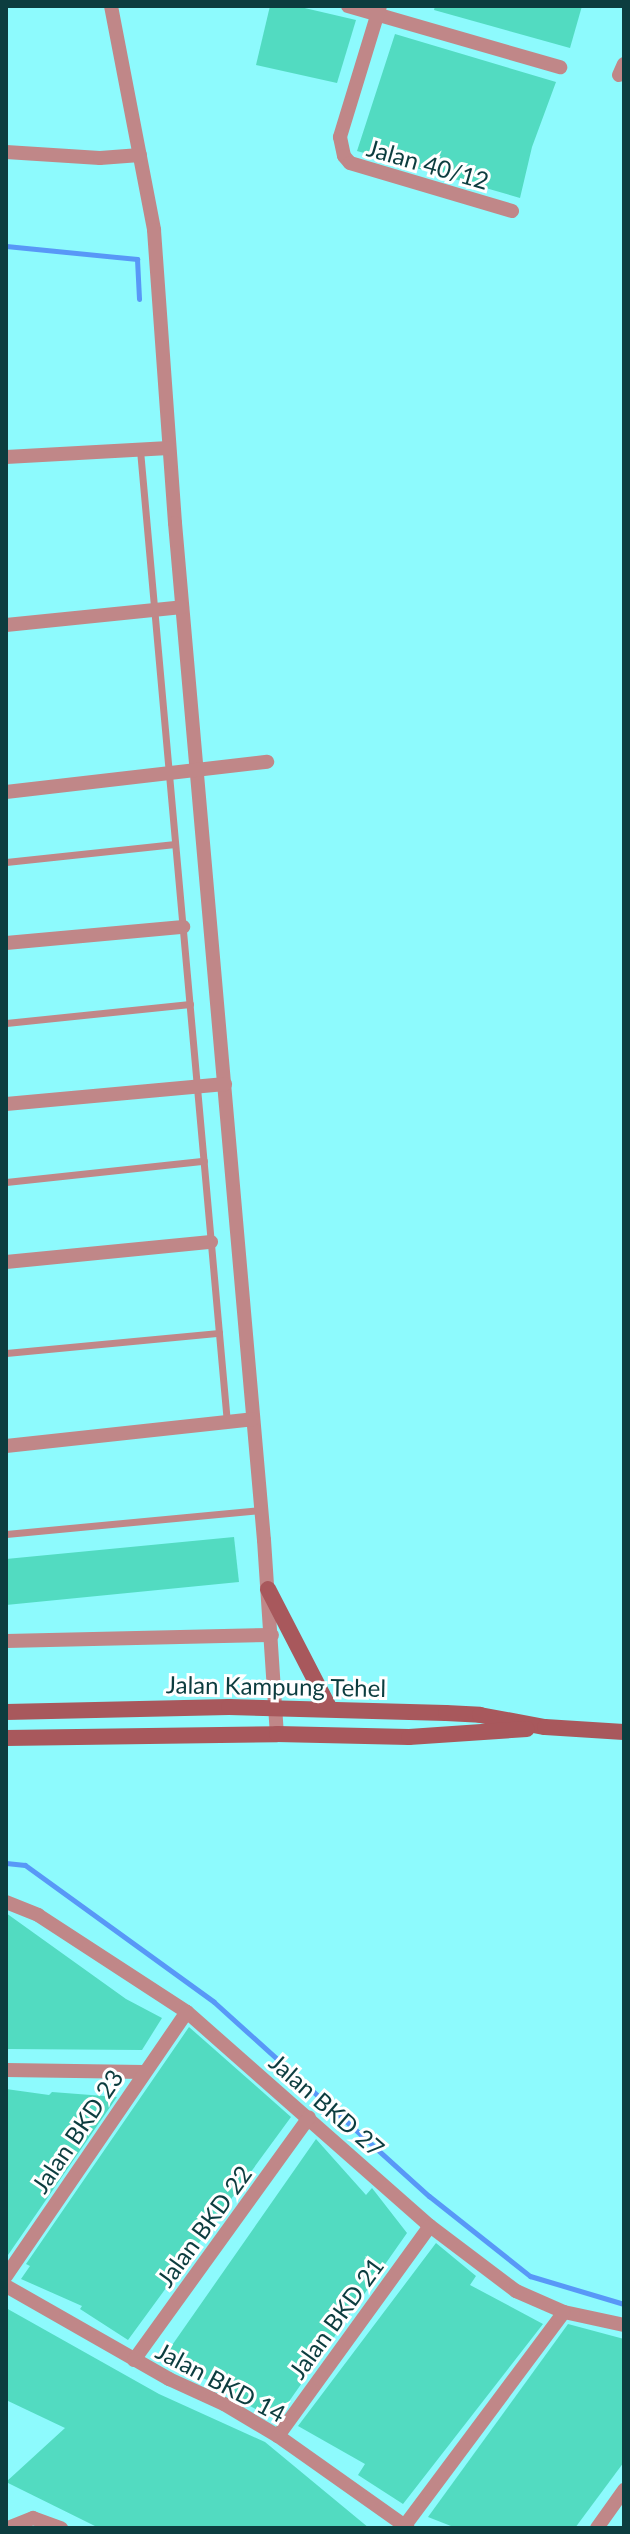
<!DOCTYPE html>
<style>
body{margin:0}
#map{position:relative;width:630px;height:2534px;overflow:hidden;background:#8dfafd;font-family:Lato,sans-serif}
div>[style]{position:absolute}
[style*='--x']{left:calc(var(--x)*1px);top:calc(var(--y)*1px);width:calc(var(--w)*1px);rotate:calc(var(--a)*1deg)}
.stream>*{height:5px;margin:-2.5px;padding:0 2.5px;transform-origin:2.5px;border-radius:2.5px;background:#5898f7}
.building>*{inset:0;background:#52dbc1}
.lane>*{height:7px;margin:-3.5px;padding:0 3.5px;transform-origin:3.5px;border-radius:3.5px;background:#c08788}
.street>*{height:14px;margin:-7px;padding:0 7px;transform-origin:7px;border-radius:7px;background:#c08788}
.secondary>*{height:16px;margin:-8px;padding:0 8px;transform-origin:8px;border-radius:8px;background:#a8585c}
span{translate:-50% -50%;white-space:nowrap;text-align:center;line-height:1.15;-webkit-text-stroke:6px #fff;paint-order:stroke}
.street-label{font-size:24px;color:#0c3d3f}
.frame{position:absolute;inset:0;border:8px solid #0c3d3f;pointer-events:none}
</style>
<div id="map">
<div class="stream">
<div style="--x:6;--y:246;--w:132;--a:5.7"></div>
<div style="--x:137;--y:259;--w:40;--a:87.1"></div>
<div style="--x:6;--y:1863;--w:19;--a:6"></div>
<div style="--x:25;--y:1865;--w:233;--a:35.9"></div>
<div style="--x:214;--y:2002;--w:290;--a:42.1"></div>
<div style="--x:429;--y:2196;--w:129;--a:38.4"></div>
<div style="--x:530;--y:2276;--w:98;--a:16.6"></div>
</div>
<div class="building">
<div style="clip-path:polygon(270px 6px,296px 6px,356px 20px,337px 83px,256px 65px)"></div>
<div style="clip-path:polygon(435px 6px,582px 6px,570px 48px,434px 10px)"></div>
<div style="clip-path:polygon(395px 34px,556px 82px,532px 147px,520px 198px,357px 151px)"></div>
<div style="clip-path:polygon(234px 1537px,239px 1582px,6px 1605px,6px 1559px)"></div>
<div style="clip-path:polygon(6px 1913px,126px 1999px,162px 2018px,142px 2050px,6px 2049px)"></div>
<div style="clip-path:polygon(189px 2027px,291px 2117px,128px 2340px,80px 2309px,82px 2306px,21px 2279px,30px 2266px,26px 2264px)"></div>
<div style="clip-path:polygon(6px 2089px,49px 2095px,52px 2092px,117px 2097px,8px 2255px)"></div>
<div style="clip-path:polygon(316px 2139px,366px 2195px,372px 2188px,407px 2233px,276px 2420px,224px 2392px,227px 2388px,161px 2361px)"></div>
<div style="clip-path:polygon(436px 2243px,476px 2276px,470px 2285px,543px 2324px,403px 2504px,358px 2475px,365px 2464px,298px 2426px)"></div>
<div style="clip-path:polygon(6px 2308px,159px 2394px,265px 2442px,369px 2528px,99px 2528px,6px 2482px,65px 2428px,6px 2400px)"></div>
<div style="clip-path:polygon(568px 2324px,624px 2339px,624px 2462px,575px 2528px,456px 2528px,428px 2517px)"></div>
</div>
<div class="lane">
<div style="--x:140;--y:450;--w:976;--a:84.89"></div>
<div style="--x:6;--y:862;--w:170;--a:-6.1"></div>
<div style="--x:6;--y:1023;--w:185;--a:-5.9"></div>
<div style="--x:6;--y:1182;--w:199;--a:-6.1"></div>
<div style="--x:6;--y:1353;--w:214;--a:-5.4"></div>
<div style="--x:6;--y:1534;--w:257;--a:-5.4"></div>
</div>
<div class="street">
<div style="--x:111;--y:6;--w:228;--a:79.1"></div>
<div style="--x:154;--y:230;--w:294;--a:85.9"></div>
<div style="--x:175;--y:523;--w:1021;--a:85"></div>
<div style="--x:264;--y:1540;--w:194;--a:86.2"></div>
<div style="--x:348;--y:6;--w:221;--a:16.1"></div>
<div style="--x:380;--y:6;--w:137;--a:107"></div>
<div style="--x:340;--y:137;--w:19;--a:78"></div>
<div style="--x:344;--y:156;--w:9;--a:49"></div>
<div style="--x:350;--y:163;--w:169;--a:16.5"></div>
<div style="--x:619;--y:75;--w:12;--a:-66"></div>
<div style="--x:6;--y:152;--w:94;--a:3.7"></div>
<div style="--x:100;--y:158;--w:40;--a:-4.3"></div>
<div style="--x:6;--y:457;--w:163;--a:-3.2"></div>
<div style="--x:6;--y:625;--w:177;--a:-5.8"></div>
<div style="--x:6;--y:792;--w:263;--a:-6.6"></div>
<div style="--x:6;--y:943;--w:178;--a:-5.2"></div>
<div style="--x:6;--y:1104;--w:220;--a:-5.2"></div>
<div style="--x:6;--y:1262;--w:206;--a:-5.6"></div>
<div style="--x:6;--y:1446;--w:248;--a:-6.2"></div>
<div style="--x:6;--y:1641;--w:266;--a:-1.3"></div>
<div style="--x:6;--y:1902;--w:35;--a:22"></div>
<div style="--x:38;--y:1915;--w:178;--a:33.1"></div>
<div style="--x:187;--y:2012;--w:324;--a:41.4"></div>
<div style="--x:430;--y:2226;--w:108;--a:37.1"></div>
<div style="--x:516;--y:2291;--w:52;--a:23.6"></div>
<div style="--x:564;--y:2312;--w:61;--a:12.2"></div>
<div style="--x:6;--y:2070;--w:138;--a:0.8"></div>
<div style="--x:6;--y:2276;--w:320;--a:-55.6"></div>
<div style="--x:6;--y:2286;--w:188;--a:29.7"></div>
<div style="--x:169;--y:2379;--w:60;--a:24.4"></div>
<div style="--x:224;--y:2404;--w:63;--a:30.7"></div>
<div style="--x:278;--y:2436;--w:159;--a:35.3"></div>
<div style="--x:134;--y:2360;--w:299;--a:-54.2"></div>
<div style="--x:278;--y:2436;--w:259;--a:-54.1"></div>
<div style="--x:8;--y:2528;--w:27;--a:-22"></div>
<div style="--x:33;--y:2518;--w:30;--a:20"></div>
<div style="--x:403;--y:2528;--w:269;--a:-53.3"></div>
<div style="--x:597;--y:2528;--w:47;--a:-54.6"></div>
</div>
<div class="secondary">
<div style="--x:268;--y:1589;--w:135;--a:62.7"></div>
<div style="--x:6;--y:1712;--w:223;--a:-1.3"></div>
<div style="--x:229;--y:1707;--w:217;--a:1.6"></div>
<div style="--x:446;--y:1713;--w:34;--a:3"></div>
<div style="--x:480;--y:1715;--w:66;--a:10.5"></div>
<div style="--x:545;--y:1727;--w:79;--a:3.6"></div>
<div style="--x:6;--y:1738;--w:271;--a:-0.8"></div>
<div style="--x:277;--y:1734;--w:132;--a:1.3"></div>
<div style="--x:409;--y:1737;--w:118;--a:-3.9"></div>
</div>
<div class="street-label">
<span style="left:428px;top:164px;rotate:16deg">Jalan 40/12</span>
<span style="left:276px;top:1686px;rotate:1deg">Jalan Kampung Tehel</span>
<span style="left:327px;top:2105px;rotate:41deg">Jalan BKD 27</span>
<span style="left:77px;top:2131px;rotate:-56deg">Jalan BKD 23</span>
<span style="left:204px;top:2226px;rotate:-54deg">Jalan BKD 22</span>
<span style="left:336px;top:2318px;rotate:-54deg">Jalan BKD 21</span>
<span style="left:221px;top:2382px;rotate:28deg">Jalan BKD 14</span>
</div>
<div class="frame"></div>
</div>
